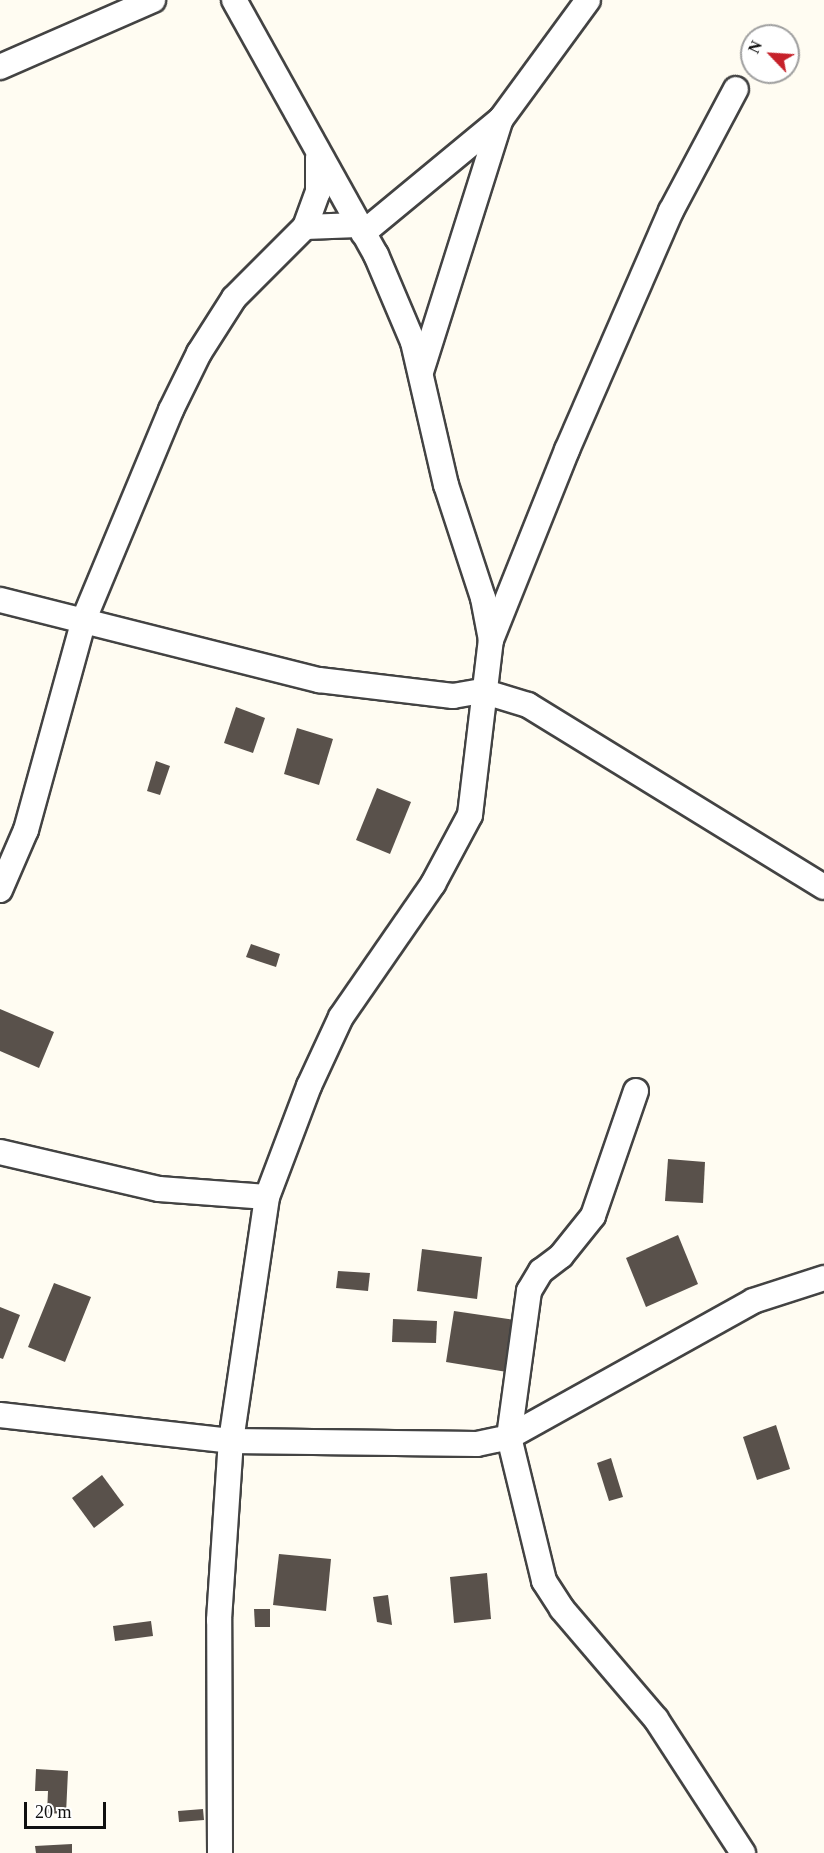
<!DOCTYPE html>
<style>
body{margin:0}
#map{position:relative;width:824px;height:1853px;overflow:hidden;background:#fffcf2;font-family:Georgia,serif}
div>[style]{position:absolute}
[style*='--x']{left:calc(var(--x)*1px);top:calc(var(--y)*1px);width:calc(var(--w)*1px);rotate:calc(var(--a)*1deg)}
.building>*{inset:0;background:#59514b}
.roads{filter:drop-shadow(2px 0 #434343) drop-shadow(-2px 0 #434343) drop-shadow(0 2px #434343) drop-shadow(0 -2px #434343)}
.minor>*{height:24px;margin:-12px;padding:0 12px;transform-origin:12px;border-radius:12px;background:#fff}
span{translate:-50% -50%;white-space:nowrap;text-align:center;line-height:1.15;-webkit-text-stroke:6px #fff;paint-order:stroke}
.north{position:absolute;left:740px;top:24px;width:60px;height:60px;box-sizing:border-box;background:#fff;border:2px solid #9f9f9f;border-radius:50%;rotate:295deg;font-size:16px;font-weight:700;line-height:24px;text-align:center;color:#101010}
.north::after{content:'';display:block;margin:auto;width:21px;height:27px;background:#c6212a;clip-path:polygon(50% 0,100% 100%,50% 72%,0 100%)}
.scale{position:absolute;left:24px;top:1802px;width:82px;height:27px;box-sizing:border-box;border:3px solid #101010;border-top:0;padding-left:8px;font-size:18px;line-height:21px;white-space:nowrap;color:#101010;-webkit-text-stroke:4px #fff;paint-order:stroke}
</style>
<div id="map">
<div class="building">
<div style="clip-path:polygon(236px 707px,265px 718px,253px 753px,224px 743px)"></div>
<div style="clip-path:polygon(297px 728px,333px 739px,319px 785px,284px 774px)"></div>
<div style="clip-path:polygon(156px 761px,170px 766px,160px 795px,147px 791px)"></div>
<div style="clip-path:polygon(377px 788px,411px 802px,390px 854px,356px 840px)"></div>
<div style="clip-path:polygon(251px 944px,280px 954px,276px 967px,246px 957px)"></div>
<div style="clip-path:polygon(0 1009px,54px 1032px,39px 1068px,0 1051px)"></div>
<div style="clip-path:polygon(668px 1159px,705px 1162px,703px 1203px,665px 1201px)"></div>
<div style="clip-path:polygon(678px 1235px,698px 1284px,646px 1307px,626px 1258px)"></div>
<div style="clip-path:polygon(422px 1249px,482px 1257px,477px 1299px,417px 1291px)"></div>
<div style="clip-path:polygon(338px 1271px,370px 1273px,368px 1291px,336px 1288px)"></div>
<div style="clip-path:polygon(54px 1283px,91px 1297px,65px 1362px,28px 1347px)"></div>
<div style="clip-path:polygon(0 1307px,20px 1315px,3px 1359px,0 1358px)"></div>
<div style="clip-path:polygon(454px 1311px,515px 1320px,507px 1372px,446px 1362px)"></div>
<div style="clip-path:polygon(393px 1319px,437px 1321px,436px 1343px,392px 1342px)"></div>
<div style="clip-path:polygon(776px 1425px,790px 1469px,757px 1480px,743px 1437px)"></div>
<div style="clip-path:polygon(611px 1458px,623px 1497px,609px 1501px,597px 1463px)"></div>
<div style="clip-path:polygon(102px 1475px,124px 1505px,94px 1528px,72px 1498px)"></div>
<div style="clip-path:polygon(279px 1554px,331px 1559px,326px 1611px,273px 1605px)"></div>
<div style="clip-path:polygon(487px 1573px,491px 1619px,454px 1623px,450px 1577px)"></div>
<div style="clip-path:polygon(388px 1595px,392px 1625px,377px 1622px,373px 1597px)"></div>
<div style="clip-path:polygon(254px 1609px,270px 1609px,270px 1627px,255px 1627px)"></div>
<div style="clip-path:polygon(151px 1621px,153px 1636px,115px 1641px,113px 1626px)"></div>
<div style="clip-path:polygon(36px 1769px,68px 1771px,66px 1814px,47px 1813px,48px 1791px,35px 1791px)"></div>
<div style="clip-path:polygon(203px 1809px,204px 1820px,179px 1822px,178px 1811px)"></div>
<div style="clip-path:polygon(72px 1844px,72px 1853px,36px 1853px,35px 1846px)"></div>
</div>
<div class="roads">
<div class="minor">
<div style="--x:0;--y:67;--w:167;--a:-23.6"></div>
<div style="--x:305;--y:227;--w:53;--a:-2.2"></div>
<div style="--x:363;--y:233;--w:179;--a:-39.6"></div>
<div style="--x:421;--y:372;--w:265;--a:-72.5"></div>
<div style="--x:501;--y:119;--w:147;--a:-53.8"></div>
<div style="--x:0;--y:600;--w:329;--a:14.1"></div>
<div style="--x:319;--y:680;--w:135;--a:6.8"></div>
<div style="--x:453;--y:696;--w:29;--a:-10"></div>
<div style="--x:482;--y:691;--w:48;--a:16.9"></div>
<div style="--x:528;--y:705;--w:347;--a:31.6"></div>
<div style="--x:491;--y:640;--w:205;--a:-68.2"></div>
<div style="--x:567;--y:450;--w:261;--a:-66.5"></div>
<div style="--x:671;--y:211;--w:138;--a:-62"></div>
<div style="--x:0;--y:890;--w:65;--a:-66.6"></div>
<div style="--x:26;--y:830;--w:219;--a:-74.6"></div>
<div style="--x:84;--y:619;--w:226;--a:-67.4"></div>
<div style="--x:171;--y:410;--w:64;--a:-63.8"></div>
<div style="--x:199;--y:353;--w:65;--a:-57.5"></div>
<div style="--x:234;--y:298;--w:100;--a:-45"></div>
<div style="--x:305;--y:227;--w:37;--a:-70"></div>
<div style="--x:318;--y:192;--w:34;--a:-90"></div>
<div style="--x:636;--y:1091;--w:132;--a:109"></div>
<div style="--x:593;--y:1216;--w:51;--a:128.7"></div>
<div style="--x:561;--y:1256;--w:25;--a:143"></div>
<div style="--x:541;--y:1271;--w:23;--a:121"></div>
<div style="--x:529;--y:1291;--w:147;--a:97.8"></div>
<div style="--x:509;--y:1437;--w:148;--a:76.3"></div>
<div style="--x:544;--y:1581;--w:33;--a:57"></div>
<div style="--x:562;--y:1609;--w:145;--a:49.5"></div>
<div style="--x:656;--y:1719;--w:160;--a:57"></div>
<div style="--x:0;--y:1152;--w:163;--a:13.1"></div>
<div style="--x:159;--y:1189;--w:108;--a:4.2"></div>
<div style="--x:0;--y:1415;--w:232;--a:6.4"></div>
<div style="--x:231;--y:1441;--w:246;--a:0.7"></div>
<div style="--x:477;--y:1444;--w:33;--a:-12"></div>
<div style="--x:509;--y:1437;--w:279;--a:-29.1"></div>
<div style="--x:753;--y:1301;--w:75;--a:-17.9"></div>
<div style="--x:220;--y:1853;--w:233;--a:-90.2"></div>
<div style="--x:219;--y:1620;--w:179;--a:-86.2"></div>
<div style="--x:231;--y:1441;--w:247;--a:-81.6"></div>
<div style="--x:267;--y:1197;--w:119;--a:-69.3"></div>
<div style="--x:309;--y:1086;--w:76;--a:-65.1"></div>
<div style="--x:341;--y:1017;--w:162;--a:-55.3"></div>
<div style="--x:433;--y:884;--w:78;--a:-61.8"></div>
<div style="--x:470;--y:815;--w:176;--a:-83.2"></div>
<div style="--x:491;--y:640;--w:43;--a:-100.8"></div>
<div style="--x:483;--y:598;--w:119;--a:-108.1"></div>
<div style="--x:446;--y:485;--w:147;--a:-103"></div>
<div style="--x:413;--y:342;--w:95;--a:-113"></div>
<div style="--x:376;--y:255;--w:292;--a:-119.1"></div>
</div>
</div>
<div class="north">N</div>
<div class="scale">20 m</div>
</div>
